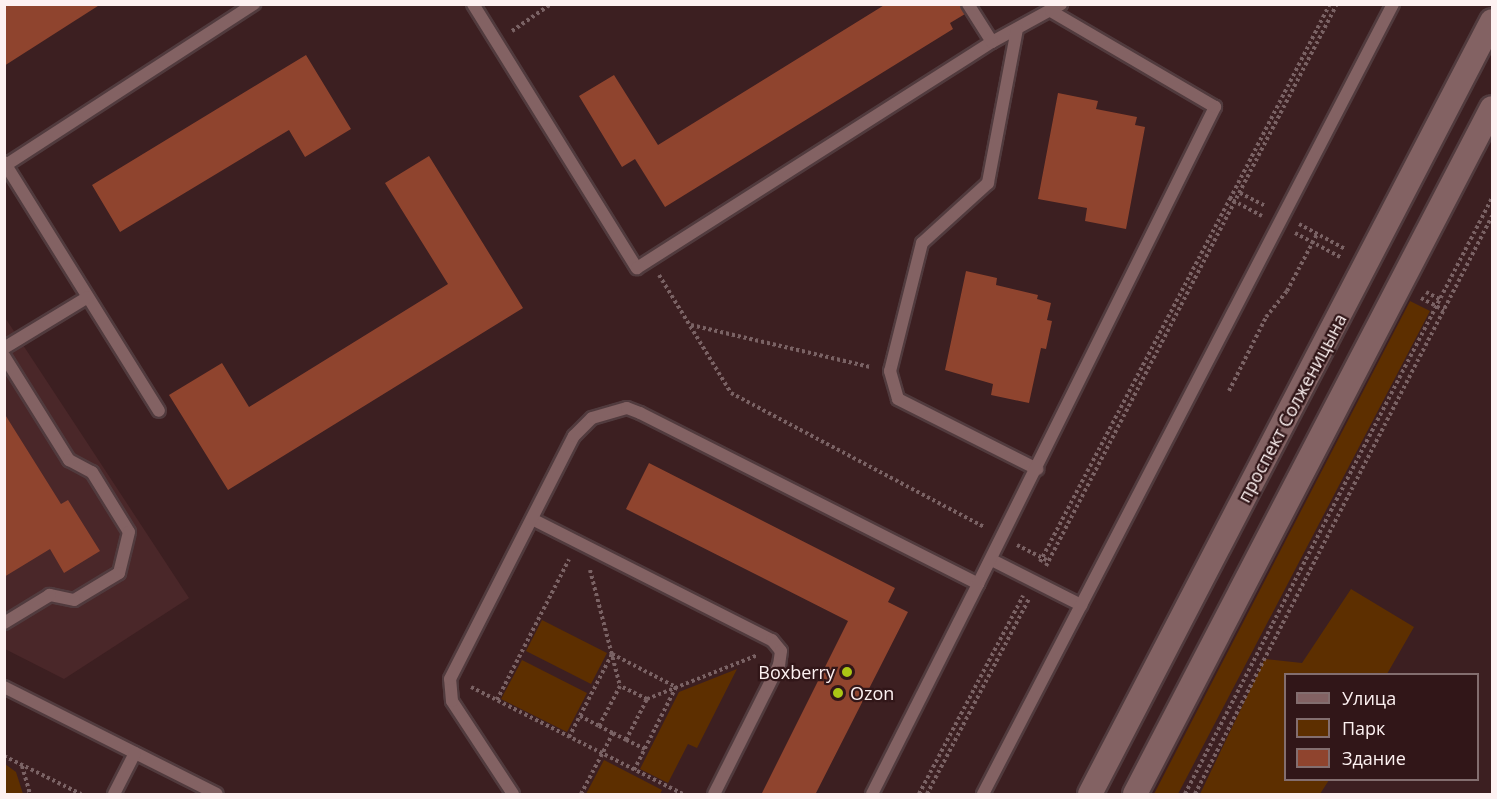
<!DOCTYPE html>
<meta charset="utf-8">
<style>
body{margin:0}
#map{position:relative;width:1497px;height:799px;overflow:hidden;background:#3c1f21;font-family:"Open Sans",sans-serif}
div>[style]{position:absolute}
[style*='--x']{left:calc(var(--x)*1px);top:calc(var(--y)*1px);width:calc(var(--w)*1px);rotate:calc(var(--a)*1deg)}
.built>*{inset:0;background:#4a2729}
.green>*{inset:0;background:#5d2f00}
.building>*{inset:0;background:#8f442e}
.path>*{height:4px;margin-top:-2px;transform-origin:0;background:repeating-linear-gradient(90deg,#7a6264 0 3px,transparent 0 6px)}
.roads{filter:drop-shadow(2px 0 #513b3e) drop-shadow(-2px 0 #513b3e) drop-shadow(0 2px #513b3e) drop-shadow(0 -2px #513b3e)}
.service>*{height:12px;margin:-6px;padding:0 6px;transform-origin:6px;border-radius:6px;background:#836263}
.minor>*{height:24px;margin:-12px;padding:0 12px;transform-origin:12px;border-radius:12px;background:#836263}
.dots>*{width:16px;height:16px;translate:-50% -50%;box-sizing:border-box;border:3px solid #311618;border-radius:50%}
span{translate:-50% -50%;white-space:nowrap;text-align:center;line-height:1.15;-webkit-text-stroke:4.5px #311618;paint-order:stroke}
.street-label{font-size:18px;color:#fdf1f1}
.poi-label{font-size:18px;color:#fdf1f1}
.right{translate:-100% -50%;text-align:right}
.left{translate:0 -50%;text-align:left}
.frame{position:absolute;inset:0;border:6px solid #fdf1f1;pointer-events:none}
.legend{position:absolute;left:1284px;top:673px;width:195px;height:108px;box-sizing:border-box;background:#311618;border:2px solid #836e6f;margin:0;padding:8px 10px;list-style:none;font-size:18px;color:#fdf1f1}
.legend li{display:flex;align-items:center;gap:12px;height:30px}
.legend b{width:30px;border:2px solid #836e6f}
</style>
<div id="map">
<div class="built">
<div style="clip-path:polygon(4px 316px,189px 598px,64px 679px,5px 649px)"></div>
</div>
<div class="green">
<div style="clip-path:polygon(1410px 301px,1430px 311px,1178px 794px,1154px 794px)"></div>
<div style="clip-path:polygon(1351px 589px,1414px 627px,1387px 674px,1286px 674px,1286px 780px,1329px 780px,1320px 794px,1200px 794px,1265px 659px,1302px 663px)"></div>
<div style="clip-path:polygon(542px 620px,607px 653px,591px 684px,526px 651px)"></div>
<div style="clip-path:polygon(522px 660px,587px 693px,567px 732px,501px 699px)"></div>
<div style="clip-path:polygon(737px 669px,697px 748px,688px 744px,668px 783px,640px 769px,679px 692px)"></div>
<div style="clip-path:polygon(604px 760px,662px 790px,660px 794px,586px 794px)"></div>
<div style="clip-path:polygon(5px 764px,16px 772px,23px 794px,5px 794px)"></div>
</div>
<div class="building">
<div style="clip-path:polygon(4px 4px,101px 4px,4px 66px)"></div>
<div style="clip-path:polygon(886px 4px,960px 4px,965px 14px,950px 23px,953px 29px,665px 207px,635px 159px,622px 167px,579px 96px,614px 75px,658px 145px)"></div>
<div style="clip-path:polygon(306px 55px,351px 129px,305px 157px,289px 130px,120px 232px,92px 185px)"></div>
<div style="clip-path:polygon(1058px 93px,1098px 101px,1096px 109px,1137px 117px,1135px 125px,1145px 127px,1126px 229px,1085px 221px,1087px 208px,1038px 199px)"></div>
<div style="clip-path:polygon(429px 156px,523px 308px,228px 490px,169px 395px,222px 363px,249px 407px,448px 284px,385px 183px)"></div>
<div style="clip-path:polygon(966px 271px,997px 278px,996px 285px,1038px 295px,1037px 299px,1051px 303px,1047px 320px,1052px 321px,1046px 349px,1041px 348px,1029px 403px,991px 395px,993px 384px,945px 370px)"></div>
<div style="clip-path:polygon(4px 413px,61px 504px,68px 500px,100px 551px,64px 573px,50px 549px,4px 577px)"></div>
<div style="clip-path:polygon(649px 463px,895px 588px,888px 602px,908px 612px,815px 795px,761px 795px,848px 621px,626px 509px)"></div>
</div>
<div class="path">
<div style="--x:512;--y:31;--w:47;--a:-34.7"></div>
<div style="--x:1240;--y:193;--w:28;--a:27"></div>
<div style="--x:1262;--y:216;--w:36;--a:-152"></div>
<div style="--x:1230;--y:199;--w:219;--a:-62.9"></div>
<div style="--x:1299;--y:224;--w:52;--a:28.5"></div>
<div style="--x:1295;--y:233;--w:53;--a:28"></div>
<div style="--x:659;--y:275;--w:138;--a:58.6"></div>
<div style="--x:731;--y:393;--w:286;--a:27.9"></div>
<div style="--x:1426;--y:292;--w:17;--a:28"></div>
<div style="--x:1421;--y:298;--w:26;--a:28"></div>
<div style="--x:691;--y:325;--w:184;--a:13.2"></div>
<div style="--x:1229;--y:391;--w:83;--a:-63.4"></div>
<div style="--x:1266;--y:317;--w:33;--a:-51"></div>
<div style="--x:1287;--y:291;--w:64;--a:-62.2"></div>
<div style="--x:1017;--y:545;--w:35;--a:27"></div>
<div style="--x:1040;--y:562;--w:410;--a:-62.4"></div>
<div style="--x:1046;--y:566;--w:633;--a:-62.63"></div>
<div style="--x:590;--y:570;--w:120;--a:75.5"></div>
<div style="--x:471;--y:687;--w:237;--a:26.8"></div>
<div style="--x:647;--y:699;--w:119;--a:-21.6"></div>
<div style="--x:497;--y:700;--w:158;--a:-62.9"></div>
<div style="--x:580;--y:716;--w:21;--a:28"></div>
<div style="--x:599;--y:726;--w:16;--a:27"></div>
<div style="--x:613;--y:733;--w:15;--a:28"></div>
<div style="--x:626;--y:740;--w:46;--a:-62.9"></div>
<div style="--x:647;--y:699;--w:30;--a:-154"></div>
<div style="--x:620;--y:686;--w:45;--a:117.7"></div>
<div style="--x:569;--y:737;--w:93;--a:-62.6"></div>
<div style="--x:612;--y:654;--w:72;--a:27.3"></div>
<div style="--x:676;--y:687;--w:93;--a:116.8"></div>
<div style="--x:626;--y:740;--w:21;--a:25"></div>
<div style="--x:4;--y:756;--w:86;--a:26.3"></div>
<div style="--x:22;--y:766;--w:29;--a:74"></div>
<div style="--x:581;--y:794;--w:69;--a:-62.3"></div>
<div style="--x:919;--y:794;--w:224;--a:-62.3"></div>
<div style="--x:927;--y:794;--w:220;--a:-62.4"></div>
<div style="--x:1185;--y:794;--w:670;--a:-62.75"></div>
<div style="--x:1195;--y:794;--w:650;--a:-62.8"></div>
</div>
<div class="roads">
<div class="service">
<div style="--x:473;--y:4;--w:311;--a:58.2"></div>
<div style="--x:637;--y:268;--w:421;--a:-32.5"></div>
<div style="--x:992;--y:42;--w:79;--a:-28.8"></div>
<div style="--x:968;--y:4;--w:45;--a:57.7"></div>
<div style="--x:1017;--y:29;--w:157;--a:100.7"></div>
<div style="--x:988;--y:183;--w:89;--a:137.7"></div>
<div style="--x:922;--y:243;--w:132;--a:104"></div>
<div style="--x:890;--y:371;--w:29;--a:74"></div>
<div style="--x:898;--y:399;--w:156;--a:26.7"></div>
<div style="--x:4;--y:162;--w:293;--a:58.1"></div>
<div style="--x:6;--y:165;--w:296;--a:-33"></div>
<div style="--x:4;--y:348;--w:98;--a:-31.3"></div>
<div style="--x:4;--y:356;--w:123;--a:58"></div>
<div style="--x:69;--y:460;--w:26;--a:28"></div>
<div style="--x:92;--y:472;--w:70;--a:58.3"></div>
<div style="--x:129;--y:532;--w:42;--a:103.7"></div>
<div style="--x:119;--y:573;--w:52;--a:149"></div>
<div style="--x:74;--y:600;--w:25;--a:-168"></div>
<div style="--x:50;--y:595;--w:54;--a:148.7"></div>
<div style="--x:532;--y:519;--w:269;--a:26.8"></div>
<div style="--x:772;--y:640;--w:14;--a:51"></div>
<div style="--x:781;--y:651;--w:14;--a:98"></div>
<div style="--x:779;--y:665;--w:144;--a:116.7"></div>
<div style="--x:992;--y:560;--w:100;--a:26.8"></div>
<div style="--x:4;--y:687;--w:238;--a:26.7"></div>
<div style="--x:114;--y:794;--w:46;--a:-62.9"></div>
<div style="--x:513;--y:794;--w:111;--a:-123.3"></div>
<div style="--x:452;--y:701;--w:22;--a:-95"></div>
<div style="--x:450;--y:679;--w:273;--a:-63"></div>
<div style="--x:574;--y:436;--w:25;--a:-45"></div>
<div style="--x:592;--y:418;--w:36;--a:-16"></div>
<div style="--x:627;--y:408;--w:14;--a:21"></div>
<div style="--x:640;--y:413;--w:379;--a:26.8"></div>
<div style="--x:978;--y:584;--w:533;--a:-63.58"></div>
<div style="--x:1215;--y:107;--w:190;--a:-149.7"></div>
<div style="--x:872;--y:794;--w:235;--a:-63.2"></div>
<div style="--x:983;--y:794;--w:890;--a:-62.57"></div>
</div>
<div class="minor">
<div style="--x:1090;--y:794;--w:871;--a:-62.52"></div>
<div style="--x:1135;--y:794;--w:773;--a:-62.51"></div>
</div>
</div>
<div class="dots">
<div style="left:847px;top:672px;background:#abc615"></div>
<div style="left:838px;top:693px;background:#abc615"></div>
</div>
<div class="street-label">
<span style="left:1292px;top:408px;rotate:-62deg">проспект Солженицына</span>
</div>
<div class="poi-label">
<span class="right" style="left:835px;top:672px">Boxberry</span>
<span class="left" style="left:850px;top:693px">Ozon</span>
</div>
<div class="frame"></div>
<ul class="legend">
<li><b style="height:8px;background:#836263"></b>Улица</li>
<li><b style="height:16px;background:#5d2f00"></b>Парк</li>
<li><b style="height:16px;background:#8f442e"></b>Здание</li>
</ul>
</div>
